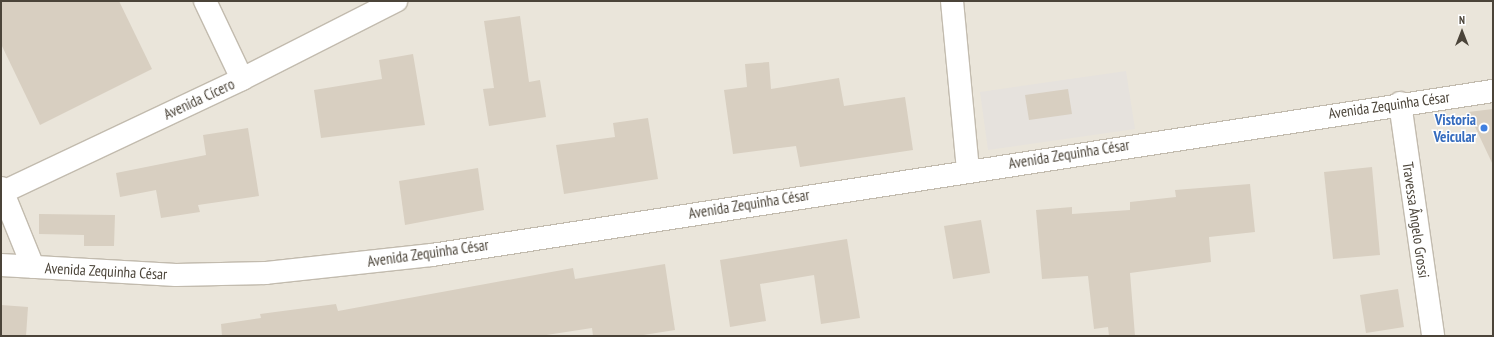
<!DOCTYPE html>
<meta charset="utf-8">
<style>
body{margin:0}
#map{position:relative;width:1494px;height:337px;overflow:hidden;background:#f6f3ec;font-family:"PT Sans Narrow",sans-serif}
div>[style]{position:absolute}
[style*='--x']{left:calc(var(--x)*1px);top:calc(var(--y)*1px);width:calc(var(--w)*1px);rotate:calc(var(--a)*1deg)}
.residential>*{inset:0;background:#eae5da}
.industrial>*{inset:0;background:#e6e2dd}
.building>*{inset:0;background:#d8cfc1}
.roads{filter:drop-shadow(1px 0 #c2bbae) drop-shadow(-1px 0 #c2bbae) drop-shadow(0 1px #c2bbae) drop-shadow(0 -1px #c2bbae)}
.minor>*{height:22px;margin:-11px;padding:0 11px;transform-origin:11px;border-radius:11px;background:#fff}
.dots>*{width:11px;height:11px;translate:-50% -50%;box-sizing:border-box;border:2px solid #fff;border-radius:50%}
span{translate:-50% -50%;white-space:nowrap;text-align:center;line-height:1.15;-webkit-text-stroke:3px #fff;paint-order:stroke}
.street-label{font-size:15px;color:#4b4439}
.shop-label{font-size:15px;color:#366cbe;font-weight:700}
.right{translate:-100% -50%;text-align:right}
.frame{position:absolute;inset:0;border:2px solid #4b4439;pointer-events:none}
.north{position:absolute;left:1442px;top:12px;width:40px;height:40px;-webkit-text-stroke:3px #fff;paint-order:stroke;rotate:0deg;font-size:11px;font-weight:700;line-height:16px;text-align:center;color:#4b4439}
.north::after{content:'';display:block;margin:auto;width:14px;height:18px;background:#4b4439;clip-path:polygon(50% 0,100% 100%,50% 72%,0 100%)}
</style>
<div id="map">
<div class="residential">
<div style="clip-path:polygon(1px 1px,1493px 1px,1493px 336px,1px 336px)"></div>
</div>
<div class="industrial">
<div style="clip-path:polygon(1126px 71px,1135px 129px,988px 150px,980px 92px)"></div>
</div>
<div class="building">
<div style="clip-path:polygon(1px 1px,119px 1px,152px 69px,40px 125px,1px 44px)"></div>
<div style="clip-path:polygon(520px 16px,529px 82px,540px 80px,546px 117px,489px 126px,483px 89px,494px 88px,484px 21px)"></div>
<div style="clip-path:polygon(413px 54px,425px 125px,321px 138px,314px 90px,382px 79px,379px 60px)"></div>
<div style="clip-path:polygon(769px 62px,771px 89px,839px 78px,844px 106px,905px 97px,913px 150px,800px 167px,796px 146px,733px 154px,724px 90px,747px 87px,745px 64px)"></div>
<div style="clip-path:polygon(1068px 89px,1072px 114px,1029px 120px,1025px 95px)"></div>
<div style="clip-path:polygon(1493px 109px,1493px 165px,1468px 112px)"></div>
<div style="clip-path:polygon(648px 118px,658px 179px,564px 194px,556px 145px,615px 137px,613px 123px)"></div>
<div style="clip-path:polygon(248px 128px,259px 196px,198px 205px,200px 212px,161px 218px,156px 190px,120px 197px,116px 173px,206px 155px,203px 135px)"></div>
<div style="clip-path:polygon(1372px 167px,1380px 255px,1333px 259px,1324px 172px)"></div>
<div style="clip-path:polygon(478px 168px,484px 210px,405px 225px,399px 181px)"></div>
<div style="clip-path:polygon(1250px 184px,1255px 232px,1209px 237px,1211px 262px,1130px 273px,1135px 336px,1109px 336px,1108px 327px,1094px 329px,1088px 276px,1042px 279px,1036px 210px,1072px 207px,1072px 214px,1130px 210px,1130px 202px,1176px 197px,1175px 190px)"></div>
<div style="clip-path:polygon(39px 214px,115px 215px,114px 246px,84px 246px,84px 235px,39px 234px)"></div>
<div style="clip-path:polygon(981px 220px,990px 273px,953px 279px,944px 226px)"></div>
<div style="clip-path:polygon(847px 239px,860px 318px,821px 324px,814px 275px,760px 284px,766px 321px,730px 327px,720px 260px)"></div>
<div style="clip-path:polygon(665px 264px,675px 330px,637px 336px,593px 336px,592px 328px,540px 336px,222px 336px,221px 324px,261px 318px,260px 314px,336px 304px,338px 311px,573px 268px,575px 279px)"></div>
<div style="clip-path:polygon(1398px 289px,1404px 327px,1366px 333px,1360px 295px)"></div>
<div style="clip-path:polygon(1px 305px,28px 307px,26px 336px,1px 336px)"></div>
</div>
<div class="roads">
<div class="minor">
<div style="--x:205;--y:1;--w:86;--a:64.6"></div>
<div style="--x:952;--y:1;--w:170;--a:84.6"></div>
<div style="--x:1400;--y:103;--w:235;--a:81.9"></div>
<div style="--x:1;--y:188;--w:85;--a:67.9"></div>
<div style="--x:1;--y:193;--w:267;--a:-25.3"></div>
<div style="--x:242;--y:79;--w:173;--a:-26.9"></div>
<div style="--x:1;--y:265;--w:175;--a:3.3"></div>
<div style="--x:176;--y:275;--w:90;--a:-1.3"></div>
<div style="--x:266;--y:273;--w:167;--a:-6.2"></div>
<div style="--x:432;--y:255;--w:1074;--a:-8.79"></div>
</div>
</div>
<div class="dots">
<div style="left:1484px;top:128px;background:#3f7fe0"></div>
</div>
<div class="street-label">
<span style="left:199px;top:99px;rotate:-25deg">Avenida Cícero</span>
<span style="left:1389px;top:105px;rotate:-8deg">Avenida Zequinha César</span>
<span style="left:1069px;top:154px;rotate:-9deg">Avenida Zequinha César</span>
<span style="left:749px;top:204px;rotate:-9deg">Avenida Zequinha César</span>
<span style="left:1416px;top:220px;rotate:82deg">Travessa Ângelo Grossi</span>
<span style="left:428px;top:253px;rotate:-8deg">Avenida Zequinha César</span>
<span style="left:106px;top:271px;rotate:3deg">Avenida Zequinha César</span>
</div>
<div class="shop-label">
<span class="right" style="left:1476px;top:128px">Vistoria<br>Veicular</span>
</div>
<div class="frame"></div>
<div class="north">N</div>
</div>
